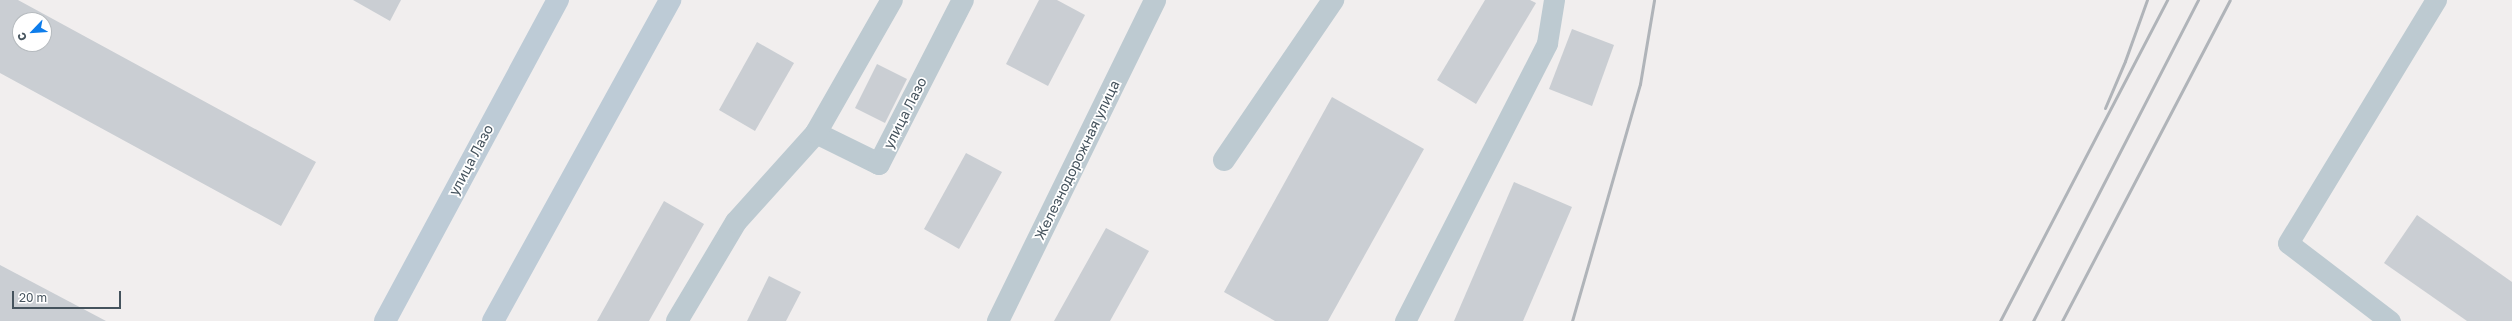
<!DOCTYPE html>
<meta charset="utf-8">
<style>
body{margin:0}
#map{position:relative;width:2512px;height:321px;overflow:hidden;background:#f1eeee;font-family:"Golos Text",sans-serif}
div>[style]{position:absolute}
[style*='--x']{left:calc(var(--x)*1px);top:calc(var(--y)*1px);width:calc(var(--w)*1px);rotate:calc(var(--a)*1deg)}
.building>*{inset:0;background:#caced3}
.lane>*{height:21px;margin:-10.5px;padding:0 10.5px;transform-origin:10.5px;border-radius:10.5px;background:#bdcad1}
.street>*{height:22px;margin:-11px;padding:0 11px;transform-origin:11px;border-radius:11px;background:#bdcad1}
.secondary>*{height:22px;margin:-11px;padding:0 11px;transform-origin:11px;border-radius:11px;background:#bdcbd6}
.rail>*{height:3px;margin:-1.5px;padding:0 1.5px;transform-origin:1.5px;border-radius:1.5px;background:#b0b4b9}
span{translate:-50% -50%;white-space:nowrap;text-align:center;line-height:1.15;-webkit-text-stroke:3.5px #fff;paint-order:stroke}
.street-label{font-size:14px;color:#45535d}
.north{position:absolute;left:12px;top:12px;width:40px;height:40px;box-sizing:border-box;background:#fff;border:1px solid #b5babe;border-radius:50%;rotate:245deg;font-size:11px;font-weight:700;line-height:16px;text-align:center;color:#45535d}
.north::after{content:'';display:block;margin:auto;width:14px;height:18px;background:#0e7deb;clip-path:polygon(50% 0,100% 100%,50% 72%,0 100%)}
.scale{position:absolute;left:12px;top:291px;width:109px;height:18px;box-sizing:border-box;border:2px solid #45535d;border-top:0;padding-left:5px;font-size:12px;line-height:14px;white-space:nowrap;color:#45535d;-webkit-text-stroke:3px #fff;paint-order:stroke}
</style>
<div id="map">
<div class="building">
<div style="clip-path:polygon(evenodd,0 0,18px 0,316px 162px,281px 226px,0 73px,0 0,20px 20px,44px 20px,44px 44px,20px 44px,20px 20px)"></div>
<div style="clip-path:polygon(353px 0,401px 0,390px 21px)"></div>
<div style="clip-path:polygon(1039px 0,1057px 0,1085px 15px,1048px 86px,1006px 64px)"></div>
<div style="clip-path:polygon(1485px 0,1530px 0,1536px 3px,1476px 104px,1437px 80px)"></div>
<div style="clip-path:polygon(1572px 29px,1614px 45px,1592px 106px,1549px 89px)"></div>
<div style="clip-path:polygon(757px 42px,794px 63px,755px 131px,719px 110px)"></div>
<div style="clip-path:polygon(877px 64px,907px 79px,885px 123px,855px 108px)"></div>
<div style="clip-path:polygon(1332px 97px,1424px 149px,1328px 321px,1275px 321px,1224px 292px)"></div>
<div style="clip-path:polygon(966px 153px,1002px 172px,959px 249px,924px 229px)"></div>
<div style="clip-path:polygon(1514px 182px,1572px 207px,1523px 321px,1454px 321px)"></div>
<div style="clip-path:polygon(664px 201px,704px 224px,649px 321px,597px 321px)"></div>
<div style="clip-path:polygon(2417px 215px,2512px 282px,2512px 321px,2467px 321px,2384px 263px)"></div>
<div style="clip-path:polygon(1106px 228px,1149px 251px,1110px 321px,1054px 321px)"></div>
<div style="clip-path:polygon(0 265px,106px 321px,0 321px)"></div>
<div style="clip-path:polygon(769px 276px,801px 292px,786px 321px,747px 321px)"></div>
</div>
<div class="lane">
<div style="--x:1405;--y:321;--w:312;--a:-62.9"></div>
<div style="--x:1547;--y:43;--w:44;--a:-80.8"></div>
<div style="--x:2390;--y:321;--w:128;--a:-142.6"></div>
<div style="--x:2288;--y:243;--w:285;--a:-58.7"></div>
</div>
<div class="street">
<div style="--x:816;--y:133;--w:70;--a:26.2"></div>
<div style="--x:879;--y:164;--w:184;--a:-62.9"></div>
<div style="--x:1224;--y:160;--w:194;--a:-55.7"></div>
<div style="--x:677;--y:321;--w:115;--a:-59.2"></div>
<div style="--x:736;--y:222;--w:120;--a:-48"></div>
<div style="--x:816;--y:133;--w:153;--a:-60.3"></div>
<div style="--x:998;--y:321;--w:357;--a:-63.9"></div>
</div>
<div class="secondary">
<div style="--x:385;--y:321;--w:365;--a:-61.7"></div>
<div style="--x:493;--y:321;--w:367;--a:-61.1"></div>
</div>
<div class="rail">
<div style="--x:2105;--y:108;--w:51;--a:-66.9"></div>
<div style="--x:2125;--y:61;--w:65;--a:-70.2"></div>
<div style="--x:1572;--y:321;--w:247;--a:-74"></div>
<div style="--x:1640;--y:84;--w:85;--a:-80.5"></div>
<div style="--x:2000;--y:321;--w:362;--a:-62.5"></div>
<div style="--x:2033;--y:321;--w:361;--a:-62.8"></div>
<div style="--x:2062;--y:321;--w:362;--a:-62.4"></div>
</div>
<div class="street-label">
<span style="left:905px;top:113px;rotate:-63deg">улица Лазо</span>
<span style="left:471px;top:160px;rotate:-62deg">улица Лазо</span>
<span style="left:1077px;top:160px;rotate:-64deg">Железнодорожная улица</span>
</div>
<div class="north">С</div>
<div class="scale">20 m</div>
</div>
